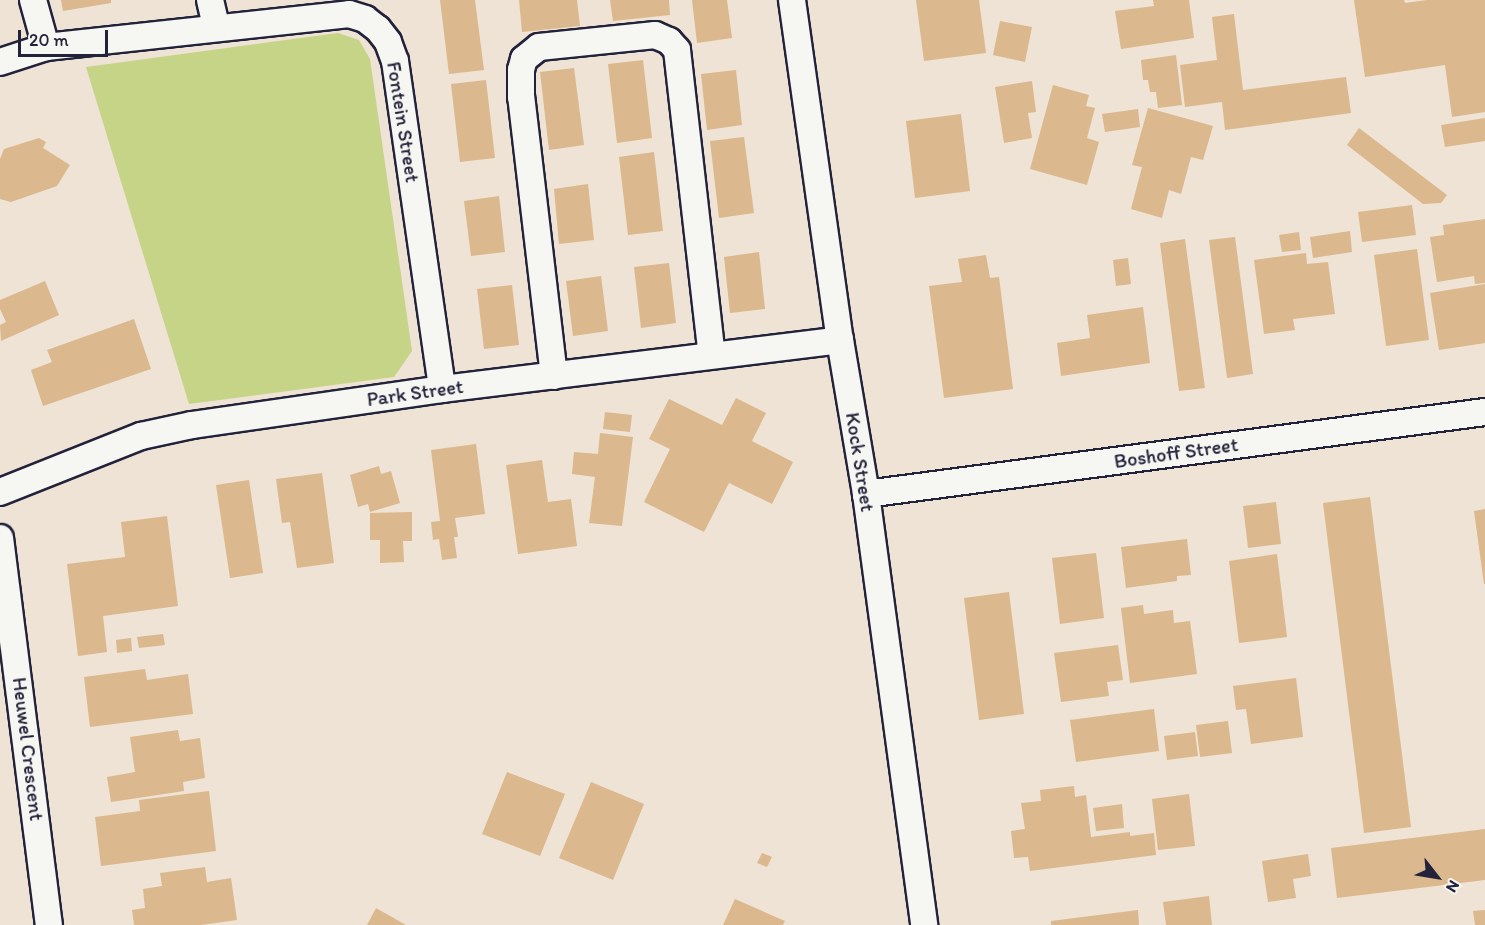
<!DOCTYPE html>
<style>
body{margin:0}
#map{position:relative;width:1485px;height:925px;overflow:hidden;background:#eee3d4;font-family:Itim,sans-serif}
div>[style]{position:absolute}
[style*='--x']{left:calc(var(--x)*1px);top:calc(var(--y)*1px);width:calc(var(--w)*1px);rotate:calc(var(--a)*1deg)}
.green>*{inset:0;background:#c6d488}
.building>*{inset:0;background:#dbb88d}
.roads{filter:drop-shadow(2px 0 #22223b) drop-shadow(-2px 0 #22223b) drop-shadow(0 2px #22223b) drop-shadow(0 -2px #22223b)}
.street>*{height:26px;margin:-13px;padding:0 13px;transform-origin:13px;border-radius:13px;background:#f6f6f2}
span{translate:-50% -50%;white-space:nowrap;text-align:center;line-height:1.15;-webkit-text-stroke:6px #f6f6f2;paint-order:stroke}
.street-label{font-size:20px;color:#22223b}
.north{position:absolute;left:1407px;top:847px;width:60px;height:60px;-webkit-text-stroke:4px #f6f6f2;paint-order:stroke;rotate:121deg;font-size:16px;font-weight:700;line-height:24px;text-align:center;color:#22223b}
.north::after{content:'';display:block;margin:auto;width:21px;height:27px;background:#22223b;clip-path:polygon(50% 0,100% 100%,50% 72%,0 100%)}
.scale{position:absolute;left:18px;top:30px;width:90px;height:27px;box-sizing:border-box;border:3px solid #22223b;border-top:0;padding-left:8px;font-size:18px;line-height:21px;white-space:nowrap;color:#22223b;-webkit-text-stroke:4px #f6f6f2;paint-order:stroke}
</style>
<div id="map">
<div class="green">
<div style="clip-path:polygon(338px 33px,359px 40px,370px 59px,412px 351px,394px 377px,189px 404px,86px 67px)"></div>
</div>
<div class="building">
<div style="clip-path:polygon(61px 0,111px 0,111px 3px,63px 11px)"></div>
<div style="clip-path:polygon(440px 0,475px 0,484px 70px,449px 74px)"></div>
<div style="clip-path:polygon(519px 0,577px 0,580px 26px,522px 32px)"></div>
<div style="clip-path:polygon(610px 0,669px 0,670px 15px,613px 21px)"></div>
<div style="clip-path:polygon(692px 0,727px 0,732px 38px,697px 43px)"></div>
<div style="clip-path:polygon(916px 0,979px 0,986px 53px,924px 61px)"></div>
<div style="clip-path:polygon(1153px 0,1189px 0,1194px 38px,1121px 49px,1115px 11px,1154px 6px)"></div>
<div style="clip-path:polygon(1354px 0,1404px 0,1405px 3px,1427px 0,1485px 0,1485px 112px,1452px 117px,1445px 65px,1365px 77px)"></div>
<div style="clip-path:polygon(1234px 14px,1243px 90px,1346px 77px,1351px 113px,1225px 130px,1222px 102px,1185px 107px,1180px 65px,1217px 60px,1212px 17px)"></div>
<div style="clip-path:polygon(1000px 21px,1032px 27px,1025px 62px,993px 55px)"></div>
<div style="clip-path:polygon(1176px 55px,1182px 105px,1158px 108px,1156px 92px,1150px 92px,1148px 80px,1143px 80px,1141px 60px)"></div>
<div style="clip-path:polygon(643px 60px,652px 138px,617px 143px,608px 64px)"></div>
<div style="clip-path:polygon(574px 68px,584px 145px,549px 150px,540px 72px)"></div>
<div style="clip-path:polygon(736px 70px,742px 125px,707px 130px,701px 74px)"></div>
<div style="clip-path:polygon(486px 80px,495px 158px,460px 162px,451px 84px)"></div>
<div style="clip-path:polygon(1032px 81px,1036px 112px,1028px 113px,1032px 138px,1004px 143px,995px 87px)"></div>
<div style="clip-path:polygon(1053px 85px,1089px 95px,1086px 106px,1095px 108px,1087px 138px,1099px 142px,1087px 185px,1030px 169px)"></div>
<div style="clip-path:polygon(1148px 108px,1213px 126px,1203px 160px,1191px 157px,1181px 194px,1169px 190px,1162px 218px,1131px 209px,1142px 167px,1132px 165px)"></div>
<div style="clip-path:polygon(1138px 109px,1140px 127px,1105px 132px,1102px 114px)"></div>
<div style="clip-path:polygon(961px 114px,970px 191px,915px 198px,906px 121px)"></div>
<div style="clip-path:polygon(1485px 118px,1485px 141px,1445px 147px,1441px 125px)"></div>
<div style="clip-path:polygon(1359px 128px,1447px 195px,1441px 203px,1423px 204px,1347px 145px)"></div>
<div style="clip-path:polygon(744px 137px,754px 213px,719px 218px,710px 141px)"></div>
<div style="clip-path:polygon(39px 138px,46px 142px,43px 148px,70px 165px,57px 186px,11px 202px,0 199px,0 159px,4px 149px)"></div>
<div style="clip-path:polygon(654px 152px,663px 231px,628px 235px,619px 157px)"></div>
<div style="clip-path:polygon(588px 184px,594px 240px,559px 244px,554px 189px)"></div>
<div style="clip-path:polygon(499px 196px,505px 252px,471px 256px,464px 201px)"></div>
<div style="clip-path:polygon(1412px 205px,1416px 235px,1362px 242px,1358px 212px)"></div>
<div style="clip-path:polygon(1485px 219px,1485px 283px,1475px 284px,1474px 276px,1437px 282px,1430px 237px,1444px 235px,1443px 225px)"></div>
<div style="clip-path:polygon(1350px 231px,1352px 252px,1313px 258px,1310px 237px)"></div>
<div style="clip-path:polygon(1299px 232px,1301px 250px,1282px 252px,1279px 235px)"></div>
<div style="clip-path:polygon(1235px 237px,1253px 374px,1227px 378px,1209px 240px)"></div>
<div style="clip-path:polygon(1185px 239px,1205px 388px,1179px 391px,1160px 243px)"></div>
<div style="clip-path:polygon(1417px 249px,1429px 340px,1386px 346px,1374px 255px)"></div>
<div style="clip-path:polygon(759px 252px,765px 309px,730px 313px,724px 257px)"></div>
<div style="clip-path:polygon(1306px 253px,1307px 264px,1328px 262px,1335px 314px,1293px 319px,1295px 330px,1264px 334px,1254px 260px)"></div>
<div style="clip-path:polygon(986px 255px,990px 278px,999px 277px,1013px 389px,944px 398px,929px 286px,962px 282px,958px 259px)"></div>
<div style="clip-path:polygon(1128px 258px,1131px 284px,1116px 286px,1113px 260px)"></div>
<div style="clip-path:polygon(669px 263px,676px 323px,641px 328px,634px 267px)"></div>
<div style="clip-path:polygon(601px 276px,608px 331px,573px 336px,566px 281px)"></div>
<div style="clip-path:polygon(45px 281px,59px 315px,1px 341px,0 325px,6px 322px,0 309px,0 300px)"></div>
<div style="clip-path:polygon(1485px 284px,1485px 343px,1439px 350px,1430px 293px)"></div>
<div style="clip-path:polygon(512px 285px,519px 345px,484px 349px,477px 289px)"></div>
<div style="clip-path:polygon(1143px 307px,1150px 363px,1061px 376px,1057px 343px,1090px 338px,1087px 315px)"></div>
<div style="clip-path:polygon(134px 319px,151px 369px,43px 406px,31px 370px,52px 362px,47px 350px)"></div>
<div style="clip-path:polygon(736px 398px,766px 413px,752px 441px,793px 462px,772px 504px,729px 483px,704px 532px,644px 502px,670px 449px,649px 439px,669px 399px,722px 425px)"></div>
<div style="clip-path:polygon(605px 412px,632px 415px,630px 432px,603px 429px)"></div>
<div style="clip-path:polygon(600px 433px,633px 437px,622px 526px,589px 523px,595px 477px,572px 474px,574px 452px,598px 454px)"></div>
<div style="clip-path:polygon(476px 444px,485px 514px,455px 518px,458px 537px,454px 537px,457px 558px,442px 560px,439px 539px,433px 540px,431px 522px,440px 521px,431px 450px)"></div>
<div style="clip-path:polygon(542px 460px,548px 502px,571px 499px,577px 546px,518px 554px,506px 465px)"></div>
<div style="clip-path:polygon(379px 466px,381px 474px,391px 471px,400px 503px,370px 512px,368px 504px,358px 507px,350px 475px)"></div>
<div style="clip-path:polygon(322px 473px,334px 563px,297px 568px,290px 522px,282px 523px,276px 479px)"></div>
<div style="clip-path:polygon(249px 480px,263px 573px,230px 578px,216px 485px)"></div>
<div style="clip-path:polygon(1370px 497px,1411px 827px,1364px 833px,1323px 503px)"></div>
<div style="clip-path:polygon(1276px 502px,1281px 544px,1248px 548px,1243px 506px)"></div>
<div style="clip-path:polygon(1485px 509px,1485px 584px,1484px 584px,1474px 511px)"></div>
<div style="clip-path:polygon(412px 512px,412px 541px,403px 541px,404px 562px,380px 563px,380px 540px,370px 540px,370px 513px)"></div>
<div style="clip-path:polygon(167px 516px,178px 606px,103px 616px,107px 652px,78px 656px,67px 564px,125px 557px,121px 522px)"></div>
<div style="clip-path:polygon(1187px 539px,1191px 575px,1177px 576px,1177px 581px,1126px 588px,1121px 547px)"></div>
<div style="clip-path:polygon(1096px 553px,1104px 618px,1060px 624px,1052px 558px)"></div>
<div style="clip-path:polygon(1277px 554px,1287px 637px,1239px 643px,1229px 561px)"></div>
<div style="clip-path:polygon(1009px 592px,1024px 714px,979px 720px,964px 598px)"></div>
<div style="clip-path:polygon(1143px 605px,1144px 614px,1173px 610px,1174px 623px,1190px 621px,1197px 674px,1130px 683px,1121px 608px)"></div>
<div style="clip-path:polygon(163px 634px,165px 645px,139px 648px,137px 637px)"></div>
<div style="clip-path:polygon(131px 638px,132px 651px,117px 653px,116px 640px)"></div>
<div style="clip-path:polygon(1118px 645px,1123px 680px,1107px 682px,1109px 696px,1061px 702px,1054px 653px)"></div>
<div style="clip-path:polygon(145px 669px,147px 680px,188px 674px,193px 714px,90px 727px,84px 677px)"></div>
<div style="clip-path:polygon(1296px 678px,1303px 737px,1251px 744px,1246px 709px,1236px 710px,1233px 686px)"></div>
<div style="clip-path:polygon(1154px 709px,1159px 751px,1076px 762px,1070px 720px)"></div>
<div style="clip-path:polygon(1228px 721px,1232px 753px,1200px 757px,1196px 725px)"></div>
<div style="clip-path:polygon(178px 730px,180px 741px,200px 738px,205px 778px,183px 782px,184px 791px,111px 802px,107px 777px,135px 772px,130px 737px)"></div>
<div style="clip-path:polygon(1195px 732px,1198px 756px,1167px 760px,1164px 736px)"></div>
<div style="clip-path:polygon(507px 772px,565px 794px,540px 856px,482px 834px)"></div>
<div style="clip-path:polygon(591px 782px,644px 804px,613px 880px,559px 858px)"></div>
<div style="clip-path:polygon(1074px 786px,1075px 797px,1086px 795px,1091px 837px,1130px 832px,1130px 836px,1154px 833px,1156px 855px,1030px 871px,1028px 857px,1014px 858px,1011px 831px,1025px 829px,1021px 803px,1041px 801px,1040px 790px)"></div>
<div style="clip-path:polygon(209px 791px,216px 851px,101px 866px,95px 817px,140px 811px,139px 800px)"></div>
<div style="clip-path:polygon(1189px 794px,1195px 846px,1158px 850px,1152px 799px)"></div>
<div style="clip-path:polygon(1122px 804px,1124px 828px,1096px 831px,1093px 808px)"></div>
<div style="clip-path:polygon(1485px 829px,1485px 880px,1337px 898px,1331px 848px)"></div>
<div style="clip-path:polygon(762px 853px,772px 857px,767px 867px,757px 863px)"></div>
<div style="clip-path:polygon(1308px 854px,1311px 876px,1293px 879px,1296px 898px,1268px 902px,1262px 861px)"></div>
<div style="clip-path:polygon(205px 867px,207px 882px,231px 878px,237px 920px,201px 925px,134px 925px,132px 910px,145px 908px,143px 889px,162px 886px,160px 873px)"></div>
<div style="clip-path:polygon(1209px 896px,1212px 925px,1166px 925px,1163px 902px)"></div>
<div style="clip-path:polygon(735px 899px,785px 921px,783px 925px,723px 925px)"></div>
<div style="clip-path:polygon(376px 908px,406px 925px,367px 925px)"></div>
<div style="clip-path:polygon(1138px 910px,1139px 925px,1051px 925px,1051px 921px)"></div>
<div style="clip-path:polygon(1485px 910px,1485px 925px,1475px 925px,1473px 911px)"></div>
</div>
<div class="roads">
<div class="street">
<div style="--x:33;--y:0;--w:49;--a:74.5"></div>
<div style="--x:210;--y:0;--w:28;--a:77"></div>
<div style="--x:792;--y:0;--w:343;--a:82"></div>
<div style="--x:840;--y:340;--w:156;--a:80.4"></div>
<div style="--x:866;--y:494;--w:435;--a:82.3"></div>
<div style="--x:0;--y:62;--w:48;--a:-18.1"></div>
<div style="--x:46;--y:47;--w:305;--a:-6.2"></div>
<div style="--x:349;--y:14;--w:17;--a:17"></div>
<div style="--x:365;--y:19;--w:16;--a:38"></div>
<div style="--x:378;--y:29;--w:16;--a:52"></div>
<div style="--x:388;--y:42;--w:20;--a:70"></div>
<div style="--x:395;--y:61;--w:331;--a:81.8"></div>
<div style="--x:554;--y:376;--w:281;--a:-96.7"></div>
<div style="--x:521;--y:97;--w:27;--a:-90"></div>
<div style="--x:521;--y:70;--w:11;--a:-75"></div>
<div style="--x:524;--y:59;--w:19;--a:-39"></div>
<div style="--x:539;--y:47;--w:117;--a:-5.9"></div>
<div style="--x:655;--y:35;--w:15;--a:23"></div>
<div style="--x:669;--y:41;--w:12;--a:48"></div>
<div style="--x:677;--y:50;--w:307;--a:83.5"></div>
<div style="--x:0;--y:492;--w:152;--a:-21.7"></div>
<div style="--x:141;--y:436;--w:52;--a:-12.2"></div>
<div style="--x:192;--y:425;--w:253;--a:-8.2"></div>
<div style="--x:442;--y:389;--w:401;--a:-7"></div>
<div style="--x:866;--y:494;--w:624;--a:-7.55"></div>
<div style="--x:0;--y:538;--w:390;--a:82.8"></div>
</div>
</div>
<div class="street-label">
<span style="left:403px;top:122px;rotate:81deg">Fontein Street</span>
<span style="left:415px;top:393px;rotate:-8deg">Park Street</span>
<span style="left:1176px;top:453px;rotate:-8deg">Boshoff Street</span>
<span style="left:860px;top:462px;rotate:81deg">Kock Street</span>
<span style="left:28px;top:749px;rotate:83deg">Heuwel Crescent</span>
</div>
<div class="north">N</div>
<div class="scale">20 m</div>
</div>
